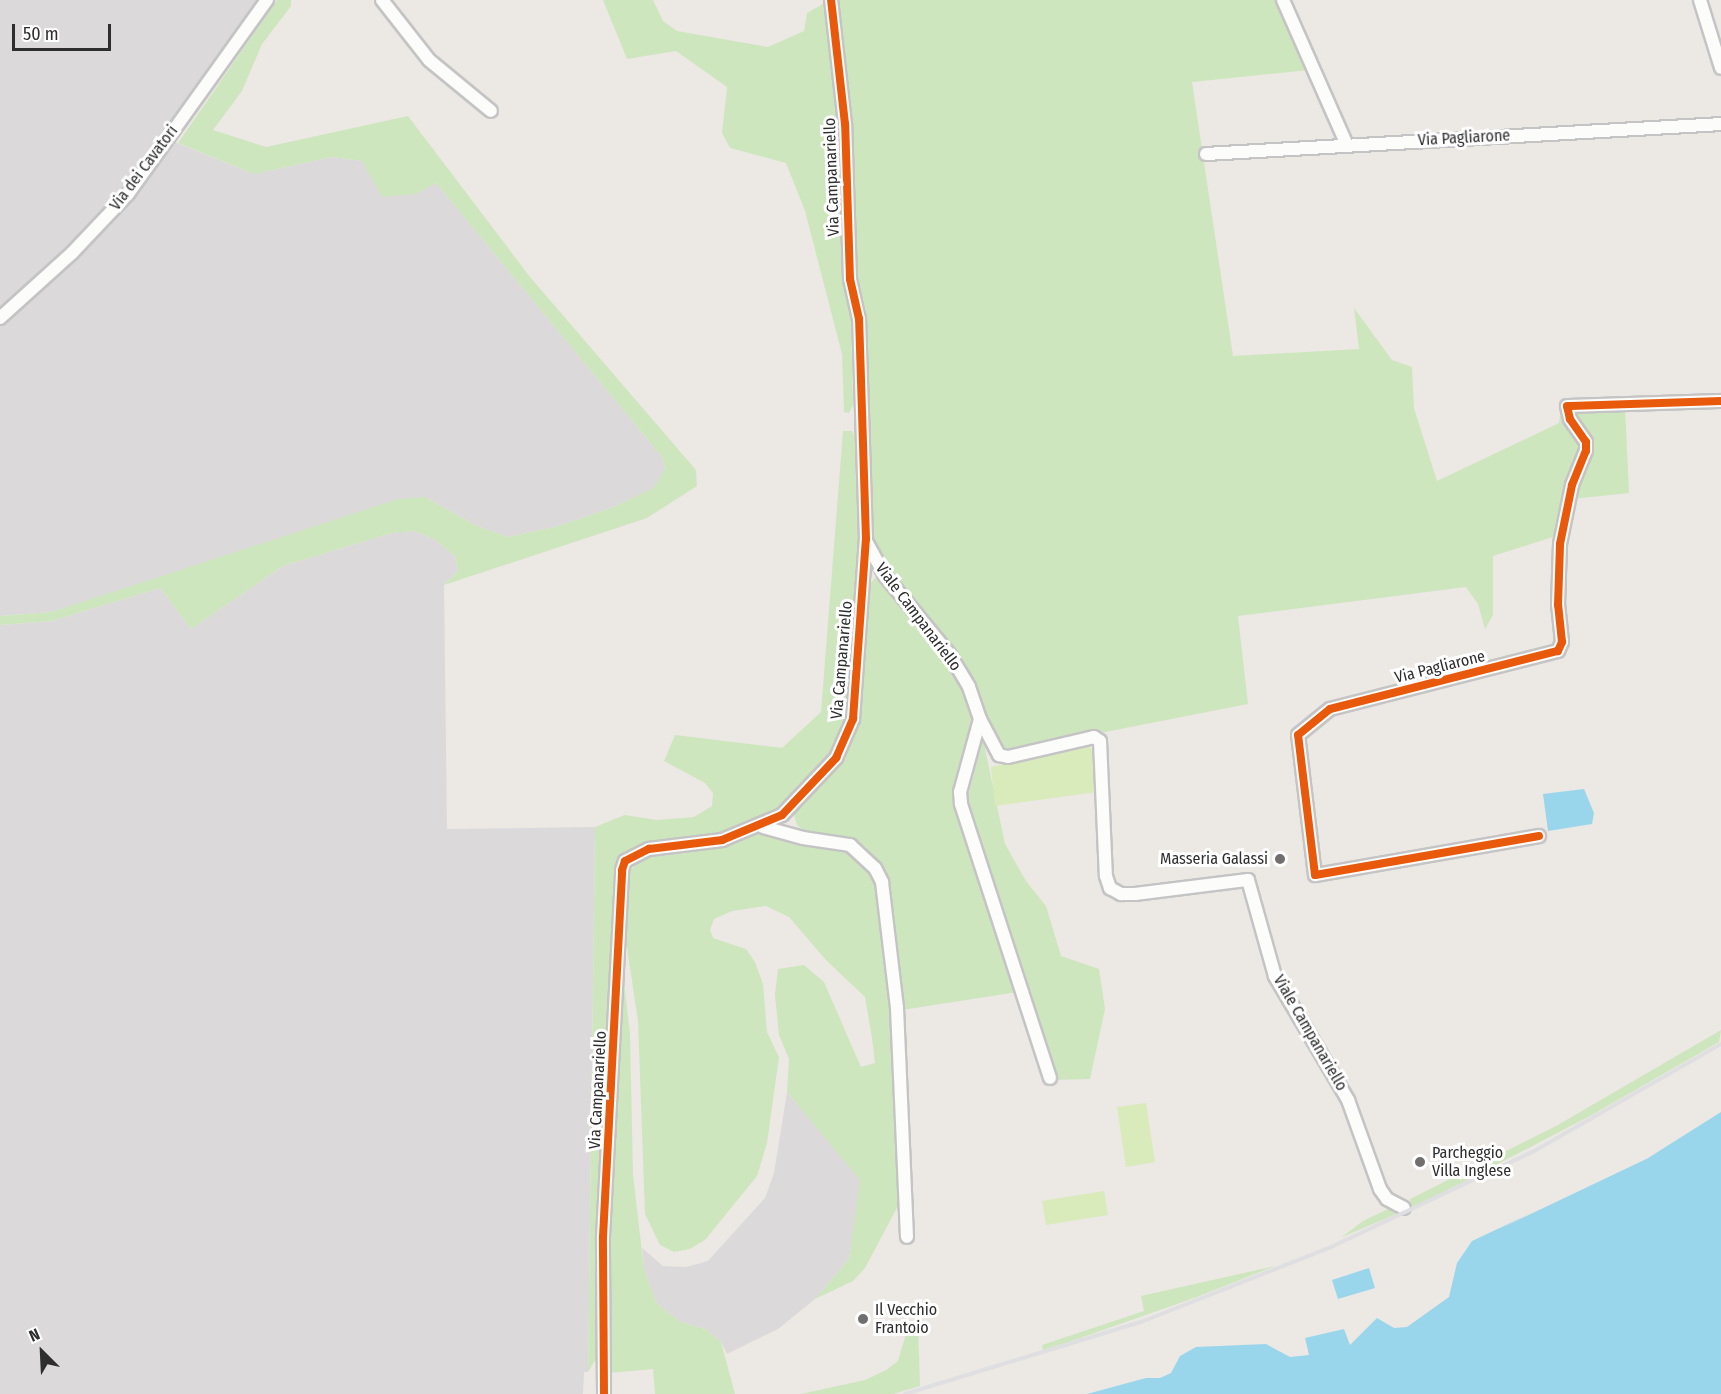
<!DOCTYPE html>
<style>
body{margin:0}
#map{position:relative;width:1721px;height:1394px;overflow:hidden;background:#ece8e4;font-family:"Fira Sans Condensed",sans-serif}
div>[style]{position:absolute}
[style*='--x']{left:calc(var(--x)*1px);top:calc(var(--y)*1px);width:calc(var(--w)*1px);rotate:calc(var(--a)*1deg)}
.industrial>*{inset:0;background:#dcd9db}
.green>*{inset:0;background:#cee6be}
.pitch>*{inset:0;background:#d9eabb}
.water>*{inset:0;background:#99d6ec}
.pier>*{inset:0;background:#ece8e4}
.roads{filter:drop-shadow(2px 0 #c5c4c5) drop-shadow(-2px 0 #c5c4c5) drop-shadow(0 2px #c5c4c5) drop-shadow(0 -2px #c5c4c5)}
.street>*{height:12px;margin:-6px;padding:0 6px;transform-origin:6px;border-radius:6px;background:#fcfcfb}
.rail>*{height:4px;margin:-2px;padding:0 2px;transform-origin:2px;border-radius:2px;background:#dfdfe1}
.cycleway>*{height:8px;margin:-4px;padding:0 4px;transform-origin:4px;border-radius:4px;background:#e8590c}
.dots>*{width:16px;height:16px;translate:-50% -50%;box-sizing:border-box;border:3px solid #fff;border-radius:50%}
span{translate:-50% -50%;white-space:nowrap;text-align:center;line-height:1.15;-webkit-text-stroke:6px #fff;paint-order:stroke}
.street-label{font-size:16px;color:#2e2e2e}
.poi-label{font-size:16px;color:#2e2e2e}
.right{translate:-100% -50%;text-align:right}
.left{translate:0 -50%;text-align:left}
.north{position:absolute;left:12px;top:1322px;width:60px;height:60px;-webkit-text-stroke:4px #fff;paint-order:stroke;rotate:336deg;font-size:16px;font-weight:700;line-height:24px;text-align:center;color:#2e2e2e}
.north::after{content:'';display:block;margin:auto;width:21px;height:27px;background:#2e2e2e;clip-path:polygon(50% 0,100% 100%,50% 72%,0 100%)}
.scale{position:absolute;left:12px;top:24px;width:99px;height:27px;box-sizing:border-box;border:3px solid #2e2e2e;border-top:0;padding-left:8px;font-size:18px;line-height:21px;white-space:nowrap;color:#2e2e2e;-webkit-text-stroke:4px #fff;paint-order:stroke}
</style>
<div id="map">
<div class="industrial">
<div style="clip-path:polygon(0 0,257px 0,162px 137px,254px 174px,332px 157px,362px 161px,416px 194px,436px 183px,662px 457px,665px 468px,656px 487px,614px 507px,555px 527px,508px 537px,477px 526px,425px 497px,51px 612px,0 616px)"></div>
<div style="clip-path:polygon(414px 531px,434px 539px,455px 556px,458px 571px,444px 585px,447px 829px,595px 827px,588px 1372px,584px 1372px,583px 1394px,0 1394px,0 625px,52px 621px,160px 588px,191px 629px,283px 566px,392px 533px)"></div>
<div style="clip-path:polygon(787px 1092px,861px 1180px,849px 1259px,815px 1299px,778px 1329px,727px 1354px,721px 1342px,705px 1329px,681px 1322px,657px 1304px,644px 1269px,642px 1248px,663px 1266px,686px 1267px,708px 1261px,765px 1198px,774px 1173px)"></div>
</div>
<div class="green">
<div style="clip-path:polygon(277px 0,291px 0,291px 6px,262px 44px,242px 91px,213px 130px,266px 147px,408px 116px,530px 277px,696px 470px,697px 486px,647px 518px,444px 585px,458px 571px,455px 556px,434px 539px,414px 531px,392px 533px,283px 566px,191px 629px,160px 588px,52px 621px,0 625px,0 616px,51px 612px,398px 499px,425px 497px,477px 526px,508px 537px,555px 527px,614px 507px,655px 487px,665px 468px,662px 457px,436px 183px,416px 194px,382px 197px,362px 161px,332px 157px,254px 174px,178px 143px)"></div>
<div style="clip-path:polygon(603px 0,653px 0,663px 21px,677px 31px,768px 47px,804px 31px,807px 13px,823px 4px,840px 123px,851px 317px,853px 405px,849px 413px,844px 412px,842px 354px,805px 211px,786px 163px,730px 148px,722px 133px,727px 87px,676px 51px,627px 59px)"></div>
<div style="clip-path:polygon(836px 0,1279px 0,1310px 70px,1192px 82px,1233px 356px,1359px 349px,1354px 308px,1392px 360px,1412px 367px,1414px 408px,1437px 481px,1559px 423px,1561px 409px,1583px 446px,1556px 536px,1493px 556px,1493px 615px,1485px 629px,1478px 604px,1466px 587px,1238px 616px,1248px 704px,1009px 751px,1001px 749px,993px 739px,962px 662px,889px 571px,870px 530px,866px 310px,852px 255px,852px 134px)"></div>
<div style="clip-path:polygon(1625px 407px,1629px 493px,1572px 499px,1589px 451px,1570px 408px)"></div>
<div style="clip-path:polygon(843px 431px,852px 431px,855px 439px,859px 557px,852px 690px,845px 728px,822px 765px,785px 804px,754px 825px,724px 835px,632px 848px,620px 857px,617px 867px,599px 1354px,588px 1372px,595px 827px,625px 815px,657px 820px,694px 817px,712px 806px,713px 793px,705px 783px,664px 761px,675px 735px,782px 748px,821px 712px)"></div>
<div style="clip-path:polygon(876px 577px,882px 580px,966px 692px,973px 712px,953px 795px,1018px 992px,902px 1010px,885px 875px,866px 847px,851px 837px,807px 833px,797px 825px,793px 811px,826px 778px,858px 722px,869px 585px)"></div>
<div style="clip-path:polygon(983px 739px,1005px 844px,1026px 881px,1046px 906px,1061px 956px,1099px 969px,1105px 1009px,1090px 1079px,1054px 1080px,1025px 978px,995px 902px,967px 800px)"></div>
<div style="clip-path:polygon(758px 834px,833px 848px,859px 856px,871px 867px,888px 963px,900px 1202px,865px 1268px,853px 1281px,815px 1299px,849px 1259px,860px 1180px,787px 1092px,789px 1059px,779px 1035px,775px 995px,778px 969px,804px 965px,824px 982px,861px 1067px,875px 1063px,872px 1038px,865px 997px,826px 960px,789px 917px,766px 906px,732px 911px,714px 919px,710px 930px,713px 938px,746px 949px,755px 962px,763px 984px,767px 1032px,779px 1057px,767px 1143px,757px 1176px,705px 1240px,690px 1249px,674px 1252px,660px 1245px,645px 1214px,638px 1021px,626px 941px,626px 874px,645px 856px,659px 851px,721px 846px)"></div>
<div style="clip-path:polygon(621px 956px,630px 1034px,633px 1175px,644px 1269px,657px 1304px,681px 1322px,705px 1329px,721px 1342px,735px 1394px,655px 1394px,653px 1369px,609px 1373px,607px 1297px)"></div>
<div style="clip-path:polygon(1721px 1030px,1719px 1042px,1590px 1116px,1425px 1202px,1342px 1237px,1363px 1221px,1392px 1207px,1398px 1211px,1411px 1205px,1410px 1199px,1556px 1126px)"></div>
<div style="clip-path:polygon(1275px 1266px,1197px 1297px,1043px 1351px,1042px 1345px,1144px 1311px,1141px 1296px)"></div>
<div style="clip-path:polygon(918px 1326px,920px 1386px,893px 1394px,801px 1394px,865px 1380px,886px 1370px,898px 1361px,908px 1327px)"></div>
</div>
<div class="pitch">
<div style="clip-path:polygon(1087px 745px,1095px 752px,1097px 792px,995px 806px,991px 767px)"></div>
<div style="clip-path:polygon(1146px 1103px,1155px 1162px,1126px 1167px,1117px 1107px)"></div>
<div style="clip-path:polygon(1104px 1191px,1108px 1215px,1046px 1225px,1042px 1201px)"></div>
</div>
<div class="water">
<div style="clip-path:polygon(1584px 789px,1594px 813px,1592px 824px,1548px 831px,1543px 794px)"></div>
<div style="clip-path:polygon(1721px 1112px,1721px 1394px,1087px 1394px,1146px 1378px,1160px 1378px,1171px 1373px,1180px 1356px,1196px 1347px,1266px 1344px,1290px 1357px,1309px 1355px,1305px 1338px,1344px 1329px,1350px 1345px,1377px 1318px,1394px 1328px,1407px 1327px,1449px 1297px,1457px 1263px,1472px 1241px,1648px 1158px)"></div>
<div style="clip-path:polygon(1369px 1268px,1375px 1288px,1338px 1299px,1332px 1280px)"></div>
</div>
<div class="pier">
<div style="clip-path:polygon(1721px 1109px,1648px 1158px,1497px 1230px,1646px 1155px)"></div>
</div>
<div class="roads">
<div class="street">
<div style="--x:382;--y:0;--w:76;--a:51.9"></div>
<div style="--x:429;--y:60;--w:80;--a:39.4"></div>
<div style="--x:1283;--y:0;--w:158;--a:66.2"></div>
<div style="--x:1700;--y:0;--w:71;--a:72.8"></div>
<div style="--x:1206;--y:154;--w:516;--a:-3.33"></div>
<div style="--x:0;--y:318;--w:97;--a:-42.1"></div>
<div style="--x:72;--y:253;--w:81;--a:-46.5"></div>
<div style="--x:128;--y:194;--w:239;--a:-54.4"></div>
<div style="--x:867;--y:543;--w:39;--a:61"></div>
<div style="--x:886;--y:577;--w:101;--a:50.6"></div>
<div style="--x:950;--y:655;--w:37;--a:59"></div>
<div style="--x:969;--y:687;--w:34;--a:71"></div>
<div style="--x:980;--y:719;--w:41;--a:62.2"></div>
<div style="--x:999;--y:755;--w:9;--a:13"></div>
<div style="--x:1008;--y:757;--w:88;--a:-13.1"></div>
<div style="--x:1094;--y:737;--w:7;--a:34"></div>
<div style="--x:1100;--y:741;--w:135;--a:87.5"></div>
<div style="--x:1106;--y:876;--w:13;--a:72"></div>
<div style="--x:1110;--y:888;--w:13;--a:29"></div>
<div style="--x:1121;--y:894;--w:14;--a:0"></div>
<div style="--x:1135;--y:894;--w:114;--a:-7.1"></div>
<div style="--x:1248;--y:880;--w:100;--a:74.3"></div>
<div style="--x:1275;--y:976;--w:144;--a:59.5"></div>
<div style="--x:1348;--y:1100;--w:95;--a:70.2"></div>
<div style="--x:1380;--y:1189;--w:12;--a:55"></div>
<div style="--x:1387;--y:1199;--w:19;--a:28"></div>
<div style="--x:980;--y:719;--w:76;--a:105.3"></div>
<div style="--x:960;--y:792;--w:12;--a:85"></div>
<div style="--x:961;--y:804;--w:288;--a:72"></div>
<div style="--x:763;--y:827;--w:41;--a:15.4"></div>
<div style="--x:803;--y:838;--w:48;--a:8.5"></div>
<div style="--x:850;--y:845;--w:34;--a:43"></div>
<div style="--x:875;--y:868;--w:16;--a:63"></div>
<div style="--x:882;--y:882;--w:127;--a:83.2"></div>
<div style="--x:897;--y:1008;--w:229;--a:87.5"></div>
<div style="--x:1539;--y:836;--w:227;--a:170.1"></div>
<div style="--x:1315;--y:875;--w:141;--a:-96.9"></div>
<div style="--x:1298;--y:735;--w:41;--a:-39.1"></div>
<div style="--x:1330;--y:709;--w:235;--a:-14.3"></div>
<div style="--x:1558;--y:651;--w:10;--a:-66"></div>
<div style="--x:1562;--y:642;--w:37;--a:-96"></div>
<div style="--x:1558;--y:605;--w:61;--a:-88.1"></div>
<div style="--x:1560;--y:544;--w:60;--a:-78.5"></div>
<div style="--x:1572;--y:485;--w:37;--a:-68"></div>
<div style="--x:1586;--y:451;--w:9;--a:-90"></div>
<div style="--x:1586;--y:442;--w:28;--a:-125"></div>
<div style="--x:1570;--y:419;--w:13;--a:-103"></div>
<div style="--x:1567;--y:406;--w:154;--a:-1.9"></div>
<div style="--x:604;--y:1394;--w:157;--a:-90.4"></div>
<div style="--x:603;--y:1237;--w:367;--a:-87"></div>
<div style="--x:622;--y:870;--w:9;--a:-72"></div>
<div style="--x:625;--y:861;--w:27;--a:-27"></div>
<div style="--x:649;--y:849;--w:74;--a:-7"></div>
<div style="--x:722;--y:840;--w:65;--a:-22.6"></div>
<div style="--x:782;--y:815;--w:79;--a:-46.5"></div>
<div style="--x:836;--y:758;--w:43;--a:-66.4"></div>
<div style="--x:853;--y:719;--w:180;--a:-85.9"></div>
<div style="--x:866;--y:539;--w:220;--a:-91.8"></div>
<div style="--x:859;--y:319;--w:41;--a:-102.7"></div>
<div style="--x:850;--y:279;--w:155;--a:-91.8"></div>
<div style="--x:845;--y:124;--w:125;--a:-96.4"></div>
</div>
</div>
<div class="rail">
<div style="--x:905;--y:1394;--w:247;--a:-17"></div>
<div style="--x:1141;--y:1322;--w:202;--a:-21.5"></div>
<div style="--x:1329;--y:1248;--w:229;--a:-25.3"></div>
<div style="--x:1536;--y:1150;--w:213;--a:-29.8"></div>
</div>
<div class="cycleway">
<div style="--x:1539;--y:836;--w:227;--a:170.1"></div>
<div style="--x:1315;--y:875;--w:141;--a:-96.9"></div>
<div style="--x:1298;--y:735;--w:41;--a:-39.1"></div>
<div style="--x:1330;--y:709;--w:235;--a:-14.3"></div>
<div style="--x:1558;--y:651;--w:10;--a:-66"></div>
<div style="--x:1562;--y:642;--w:37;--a:-96"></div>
<div style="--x:1558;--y:605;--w:61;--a:-88.1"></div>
<div style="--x:1560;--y:544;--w:60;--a:-78.5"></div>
<div style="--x:1572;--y:485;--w:37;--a:-68"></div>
<div style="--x:1586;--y:451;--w:9;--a:-90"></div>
<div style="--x:1586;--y:442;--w:28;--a:-125"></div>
<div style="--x:1570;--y:419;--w:13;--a:-103"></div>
<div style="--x:1567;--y:406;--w:154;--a:-1.9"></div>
<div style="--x:604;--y:1394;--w:157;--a:-90.4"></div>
<div style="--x:603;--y:1237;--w:367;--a:-87"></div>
<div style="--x:622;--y:870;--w:9;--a:-72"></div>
<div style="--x:625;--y:861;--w:27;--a:-27"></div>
<div style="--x:649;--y:849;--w:74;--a:-7"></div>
<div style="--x:722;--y:840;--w:65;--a:-22.6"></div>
<div style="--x:782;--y:815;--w:79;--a:-46.5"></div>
<div style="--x:836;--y:758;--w:43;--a:-66.4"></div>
<div style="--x:853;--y:719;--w:180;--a:-85.9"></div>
<div style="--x:866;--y:539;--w:220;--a:-91.8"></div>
<div style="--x:859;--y:319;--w:41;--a:-102.7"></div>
<div style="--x:850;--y:279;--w:155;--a:-91.8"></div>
<div style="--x:845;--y:124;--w:125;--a:-96.4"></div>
</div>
<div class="dots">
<div style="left:1280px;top:859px;background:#706f6e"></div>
<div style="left:1420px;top:1162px;background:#706f6e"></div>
<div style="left:863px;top:1319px;background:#706f6e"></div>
</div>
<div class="street-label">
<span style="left:1464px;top:138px;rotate:-3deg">Via Pagliarone</span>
<span style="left:144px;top:168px;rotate:-53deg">Via dei Cavatori</span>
<span style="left:832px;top:177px;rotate:-92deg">Via Campanariello</span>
<span style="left:918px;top:617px;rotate:53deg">Viale Campanariello</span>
<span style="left:842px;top:660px;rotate:-85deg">Via Campanariello</span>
<span style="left:1440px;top:667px;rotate:-14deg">Via Pagliarone</span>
<span style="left:1310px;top:1033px;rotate:60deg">Viale Campanariello</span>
<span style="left:598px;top:1090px;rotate:-87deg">Via Campanariello</span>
</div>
<div class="poi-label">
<span class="right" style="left:1268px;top:859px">Masseria Galassi</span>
<span class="left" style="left:1432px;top:1162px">Parcheggio<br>Villa Inglese</span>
<span class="left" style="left:875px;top:1319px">Il Vecchio<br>Frantoio</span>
</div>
<div class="north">N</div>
<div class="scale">50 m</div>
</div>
